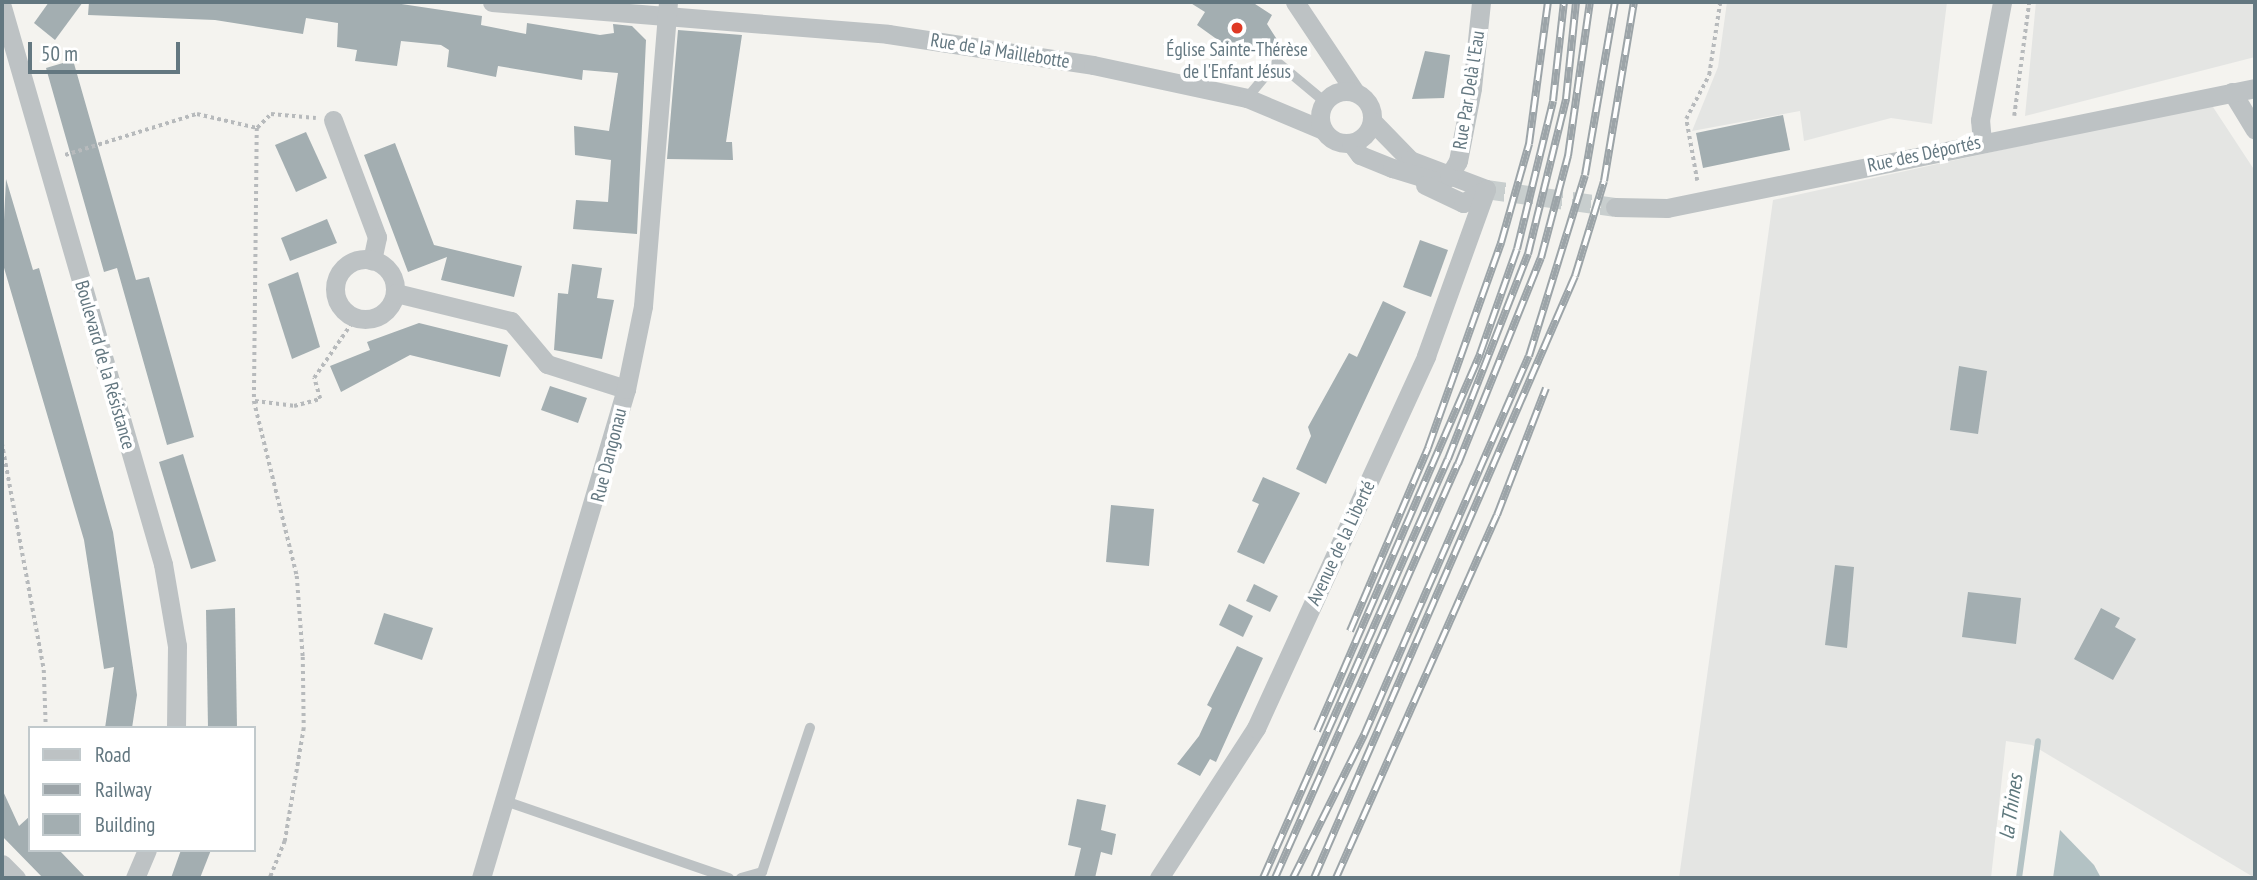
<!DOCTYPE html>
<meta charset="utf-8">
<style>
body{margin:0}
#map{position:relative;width:2257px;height:880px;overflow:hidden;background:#f4f3ef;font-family:"PT Sans Narrow",sans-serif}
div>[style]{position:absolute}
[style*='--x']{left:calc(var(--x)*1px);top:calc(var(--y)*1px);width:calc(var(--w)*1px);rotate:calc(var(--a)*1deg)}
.built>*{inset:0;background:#e4e5e3}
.water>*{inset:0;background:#b3c2c4}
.stream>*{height:6px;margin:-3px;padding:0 3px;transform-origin:3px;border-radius:3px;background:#b3c2c4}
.building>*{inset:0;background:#a3aeb1}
.street-tunnel>*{height:19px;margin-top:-9.5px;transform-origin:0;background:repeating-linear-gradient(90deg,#c8cece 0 19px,transparent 0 29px)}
.path>*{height:3.5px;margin-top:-1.75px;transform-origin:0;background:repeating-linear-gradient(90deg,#b7babc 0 3.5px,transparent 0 7px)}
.lane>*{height:10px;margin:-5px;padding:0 5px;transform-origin:5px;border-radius:5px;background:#bdc2c4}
.street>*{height:19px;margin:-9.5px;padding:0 9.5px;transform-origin:9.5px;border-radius:9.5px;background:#bdc2c4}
.street>.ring{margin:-9.5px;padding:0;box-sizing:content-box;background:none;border:19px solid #bdc2c4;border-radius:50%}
.rail>*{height:8px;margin-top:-4px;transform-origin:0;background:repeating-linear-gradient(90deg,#fff 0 16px,#9ca4a8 0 32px);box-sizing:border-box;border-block:2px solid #9ca4a8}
.dots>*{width:19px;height:19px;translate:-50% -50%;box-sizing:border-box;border:4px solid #fff;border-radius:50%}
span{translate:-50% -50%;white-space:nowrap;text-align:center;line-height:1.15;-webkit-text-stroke:7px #fff;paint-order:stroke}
.poi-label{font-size:19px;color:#637780}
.street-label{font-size:19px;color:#637780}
.water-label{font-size:21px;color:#5f797e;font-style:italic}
.frame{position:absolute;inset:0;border:4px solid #637780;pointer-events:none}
.legend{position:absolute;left:28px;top:726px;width:228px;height:126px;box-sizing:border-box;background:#fff;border:2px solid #c1c9cc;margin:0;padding:9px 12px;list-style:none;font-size:21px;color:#637780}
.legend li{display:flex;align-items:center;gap:14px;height:35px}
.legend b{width:35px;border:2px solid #c1c9cc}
.scale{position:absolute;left:28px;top:42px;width:152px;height:32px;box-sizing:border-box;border:4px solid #637780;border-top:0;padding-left:9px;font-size:21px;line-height:24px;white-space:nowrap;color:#637780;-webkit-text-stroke:5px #fff;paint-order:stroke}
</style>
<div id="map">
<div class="built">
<div style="clip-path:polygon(1727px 2px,1947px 2px,1932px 124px,1891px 118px,1804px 141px,1800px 111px,1692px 131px,1718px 67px)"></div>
<div style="clip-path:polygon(2036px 2px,2255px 2px,2255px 57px,2025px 116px)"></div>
<div style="clip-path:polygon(2211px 104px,2255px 171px,2255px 878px,2032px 745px,2006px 741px,1991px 878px,1679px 878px,1773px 200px)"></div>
</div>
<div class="water">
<div style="clip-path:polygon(2060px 830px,2094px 865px,2101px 878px,2053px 878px)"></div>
</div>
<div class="stream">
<div style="--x:2019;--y:878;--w:138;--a:-82.1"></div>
</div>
<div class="building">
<div style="clip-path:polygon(49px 2px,83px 2px,55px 40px,34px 23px)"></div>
<div style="clip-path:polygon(89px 2px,388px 2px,482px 16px,481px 25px,526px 34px,527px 23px,600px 35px,614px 33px,613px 24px,632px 26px,646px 40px,637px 234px,573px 229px,576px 200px,608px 202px,611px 160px,575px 155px,574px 126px,609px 131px,618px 73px,583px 70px,582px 80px,498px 66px,496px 77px,447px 67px,449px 50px,441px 45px,401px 41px,397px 66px,355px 61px,357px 50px,337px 47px,338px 23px,306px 18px,303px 34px,215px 20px,88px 15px)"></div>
<div style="clip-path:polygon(1189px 2px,1252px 2px,1272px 15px,1267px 24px,1278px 41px,1269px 55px,1248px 51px,1243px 58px,1197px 25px,1205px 12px)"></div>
<div style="clip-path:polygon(678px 30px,742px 35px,726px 142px,732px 142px,733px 160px,667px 159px)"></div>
<div style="clip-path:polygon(1425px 51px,1450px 55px,1444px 98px,1412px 99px)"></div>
<div style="clip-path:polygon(73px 60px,136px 280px,149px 277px,194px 437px,167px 445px,117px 268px,104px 272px,46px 68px)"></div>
<div style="clip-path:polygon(1783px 115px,1790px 150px,1703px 168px,1696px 133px)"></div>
<div style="clip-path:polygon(306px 132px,327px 178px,296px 192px,275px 145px)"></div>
<div style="clip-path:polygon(395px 143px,434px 245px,522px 266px,514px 297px,441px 280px,447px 257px,408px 272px,364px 155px)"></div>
<div style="clip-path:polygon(6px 179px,33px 270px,39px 268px,113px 532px,137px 695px,132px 728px,105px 728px,114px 667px,104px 669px,84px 540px,2px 261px)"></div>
<div style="clip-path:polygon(327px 219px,337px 243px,290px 261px,281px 238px)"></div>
<div style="clip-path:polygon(1420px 240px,1448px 250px,1431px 297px,1403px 287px)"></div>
<div style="clip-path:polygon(572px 264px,602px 268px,597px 298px,614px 300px,602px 359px,554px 350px,558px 293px,568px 294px)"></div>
<div style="clip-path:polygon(298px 272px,320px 347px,292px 359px,268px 284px)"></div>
<div style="clip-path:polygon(1383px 301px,1406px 312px,1326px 484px,1296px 469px,1311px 436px,1308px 427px,1349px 353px,1357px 357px)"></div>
<div style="clip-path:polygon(419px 323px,508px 345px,500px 377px,410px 355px,341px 392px,330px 366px,370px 350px,367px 342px)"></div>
<div style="clip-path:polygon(1959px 366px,1987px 371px,1978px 434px,1950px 430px)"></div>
<div style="clip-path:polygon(550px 386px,587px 398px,578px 423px,541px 410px)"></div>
<div style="clip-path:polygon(183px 454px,216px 561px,191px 569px,159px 462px)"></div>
<div style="clip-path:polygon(1263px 477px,1300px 493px,1264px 564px,1237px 552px,1259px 504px,1252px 501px)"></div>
<div style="clip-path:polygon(1111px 505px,1154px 509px,1149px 566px,1106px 562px)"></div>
<div style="clip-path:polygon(1835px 565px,1854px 567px,1847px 648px,1825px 645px)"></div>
<div style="clip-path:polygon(1254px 584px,1278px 596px,1270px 612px,1246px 601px)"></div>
<div style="clip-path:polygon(1968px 592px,2021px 598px,2016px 644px,1962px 637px)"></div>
<div style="clip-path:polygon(1229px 604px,1253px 616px,1243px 637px,1219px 625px)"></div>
<div style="clip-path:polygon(235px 608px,237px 728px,208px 728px,206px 610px)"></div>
<div style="clip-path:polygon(2101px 608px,2120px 618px,2115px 627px,2136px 639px,2113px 680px,2074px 659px)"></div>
<div style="clip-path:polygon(384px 613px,433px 628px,422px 660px,374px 644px)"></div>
<div style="clip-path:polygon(1237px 646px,1263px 658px,1216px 762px,1210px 759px,1200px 776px,1177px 764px,1199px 736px,1212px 708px,1207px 705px)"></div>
<div style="clip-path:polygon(2px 789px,19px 826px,30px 816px,30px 850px,59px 850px,86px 878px,43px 878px,2px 836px)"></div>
<div style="clip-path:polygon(1077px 799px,1106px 805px,1101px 830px,1116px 834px,1112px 855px,1101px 852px,1095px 878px,1074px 878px,1081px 848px,1068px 845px)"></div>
<div style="clip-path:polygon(181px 850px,211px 850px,200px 878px,171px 878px)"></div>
</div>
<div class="street-tunnel">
<div style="--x:1486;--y:189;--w:130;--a:7.9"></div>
</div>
<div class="path">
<div style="--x:2014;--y:116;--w:115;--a:-82.5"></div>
<div style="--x:257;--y:128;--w:20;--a:-45"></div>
<div style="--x:271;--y:114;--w:45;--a:5.1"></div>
<div style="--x:65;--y:155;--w:138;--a:-17.3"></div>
<div style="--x:197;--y:114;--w:62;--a:13.1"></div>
<div style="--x:257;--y:128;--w:273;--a:90.6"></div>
<div style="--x:254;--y:401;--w:180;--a:76.2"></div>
<div style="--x:297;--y:576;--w:81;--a:85.8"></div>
<div style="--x:303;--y:657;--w:71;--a:89.2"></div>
<div style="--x:304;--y:728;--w:115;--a:99.5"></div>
<div style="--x:285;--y:841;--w:40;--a:112"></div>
<div style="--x:1697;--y:181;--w:63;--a:-100.1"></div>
<div style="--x:1686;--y:119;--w:50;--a:-62.4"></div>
<div style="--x:1709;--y:75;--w:74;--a:-81.4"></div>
<div style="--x:255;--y:401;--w:39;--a:7"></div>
<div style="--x:294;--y:406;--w:27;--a:-15"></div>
<div style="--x:320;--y:399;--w:22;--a:-106"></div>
<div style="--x:314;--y:378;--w:74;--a:-55.5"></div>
<div style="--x:2;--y:443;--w:231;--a:79.5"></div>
<div style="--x:44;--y:670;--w:58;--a:88"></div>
</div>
<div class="lane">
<div style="--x:1247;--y:98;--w:47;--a:-50.2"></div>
<div style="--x:1277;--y:62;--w:62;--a:39.8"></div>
<div style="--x:505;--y:801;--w:237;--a:19"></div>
<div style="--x:741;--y:878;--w:22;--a:-16"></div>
<div style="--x:762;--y:872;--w:152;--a:-71.6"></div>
</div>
<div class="street">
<div style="--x:492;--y:2;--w:397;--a:4.6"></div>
<div style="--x:888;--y:34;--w:207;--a:8.6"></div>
<div style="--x:1093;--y:65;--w:157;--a:12.1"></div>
<div style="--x:1247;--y:98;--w:82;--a:22.8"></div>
<div style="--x:1295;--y:2;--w:108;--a:56.3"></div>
<div style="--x:2;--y:7;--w:580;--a:73.88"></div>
<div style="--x:163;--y:564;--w:83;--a:80.3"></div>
<div style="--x:177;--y:646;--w:82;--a:90.7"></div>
<div class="ring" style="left:1320px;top:91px;width:33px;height:33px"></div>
<div style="--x:2232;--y:92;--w:44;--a:58.8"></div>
<div style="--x:333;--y:120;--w:125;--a:69.4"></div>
<div style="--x:377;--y:237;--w:24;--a:102"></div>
<div style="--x:1372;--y:121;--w:54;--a:45.7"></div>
<div style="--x:1410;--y:160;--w:81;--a:20.9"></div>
<div style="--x:1982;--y:142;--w:22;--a:-95"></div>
<div style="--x:1980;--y:120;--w:120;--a:-79.4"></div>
<div style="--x:1351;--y:143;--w:15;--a:53"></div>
<div style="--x:1360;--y:155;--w:35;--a:22"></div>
<div style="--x:1392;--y:168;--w:51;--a:17"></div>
<div style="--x:1441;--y:183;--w:11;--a:-41"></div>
<div style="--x:1449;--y:176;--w:17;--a:-59"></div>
<div style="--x:1458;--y:161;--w:74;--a:-79.1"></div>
<div style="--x:1472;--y:88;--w:86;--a:-84"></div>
<div style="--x:1425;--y:185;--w:42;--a:25.3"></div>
<div style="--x:1463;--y:203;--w:27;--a:-31"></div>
<div style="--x:1615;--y:207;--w:52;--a:1.1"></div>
<div style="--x:1667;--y:208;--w:600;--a:-11.53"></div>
<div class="ring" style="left:335px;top:259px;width:41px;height:41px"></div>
<div style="--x:396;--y:293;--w:118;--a:13.7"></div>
<div style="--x:511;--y:321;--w:56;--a:50.1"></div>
<div style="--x:547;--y:364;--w:83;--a:17.6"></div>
<div style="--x:2;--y:864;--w:20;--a:45"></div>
<div style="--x:135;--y:878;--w:30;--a:-67"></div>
<div style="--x:481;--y:878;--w:510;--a:-73.48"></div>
<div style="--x:626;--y:389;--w:85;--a:-78.4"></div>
<div style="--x:643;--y:306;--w:305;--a:-85.3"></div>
<div style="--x:1159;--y:878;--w:179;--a:-57.1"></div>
<div style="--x:1256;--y:728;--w:409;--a:-65.4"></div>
<div style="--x:1426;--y:356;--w:177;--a:-70.2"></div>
</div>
<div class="rail">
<div style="--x:1350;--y:631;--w:199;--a:-66.9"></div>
<div style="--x:1428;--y:448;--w:218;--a:-70.4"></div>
<div style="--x:1501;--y:243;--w:103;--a:-74.2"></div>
<div style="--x:1529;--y:144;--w:143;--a:-82.4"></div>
<div style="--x:1317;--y:731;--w:411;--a:-66.6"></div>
<div style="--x:1480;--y:354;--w:111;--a:-70.6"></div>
<div style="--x:1517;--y:249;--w:152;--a:-76.3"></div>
<div style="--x:1553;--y:101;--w:100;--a:-83.7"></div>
<div style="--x:1263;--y:878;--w:458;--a:-66.2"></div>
<div style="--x:1448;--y:459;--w:220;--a:-68.7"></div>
<div style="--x:1528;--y:254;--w:160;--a:-76.2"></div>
<div style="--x:1566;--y:99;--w:98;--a:-84.1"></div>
<div style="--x:1275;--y:878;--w:453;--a:-66.2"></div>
<div style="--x:1458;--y:464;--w:222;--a:-68.1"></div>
<div style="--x:1541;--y:258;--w:106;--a:-75.2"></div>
<div style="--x:1568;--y:156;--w:156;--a:-81.9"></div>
<div style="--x:1293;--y:878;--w:160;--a:-63.6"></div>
<div style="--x:1364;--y:735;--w:413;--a:-66.5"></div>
<div style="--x:1529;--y:356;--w:189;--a:-72.8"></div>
<div style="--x:1585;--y:175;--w:176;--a:-80.2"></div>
<div style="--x:1314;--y:878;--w:656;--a:-66.56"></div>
<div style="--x:1575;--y:276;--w:99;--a:-73"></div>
<div style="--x:1604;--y:181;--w:181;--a:-80.5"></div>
<div style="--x:1336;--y:878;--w:397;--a:-66.1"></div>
<div style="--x:1497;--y:515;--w:136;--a:-68.9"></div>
</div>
<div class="dots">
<div style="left:1237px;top:28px;background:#df3924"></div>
</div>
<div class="poi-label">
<span style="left:1237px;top:61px">Église Sainte-Thérèse<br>de l'Enfant Jésus</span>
</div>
<div class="street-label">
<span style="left:1000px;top:51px;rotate:9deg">Rue de la Maillebotte</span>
<span style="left:1469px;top:90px;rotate:-81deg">Rue Par Delà l'Eau</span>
<span style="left:1924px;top:154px;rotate:-12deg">Rue des Déportés</span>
<span style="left:105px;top:365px;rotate:74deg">Boulevard de la Résistance</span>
<span style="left:609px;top:455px;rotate:-76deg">Rue Dangonau</span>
<span style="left:1341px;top:543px;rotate:-65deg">Avenue de la Liberté</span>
</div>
<div class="water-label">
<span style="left:2011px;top:807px;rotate:-82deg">la Thines</span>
</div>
<div class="frame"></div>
<ul class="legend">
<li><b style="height:9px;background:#bdc2c4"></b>Road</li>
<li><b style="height:9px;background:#9ca4a8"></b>Railway</li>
<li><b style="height:19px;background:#a3aeb1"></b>Building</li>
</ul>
<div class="scale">50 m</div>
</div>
